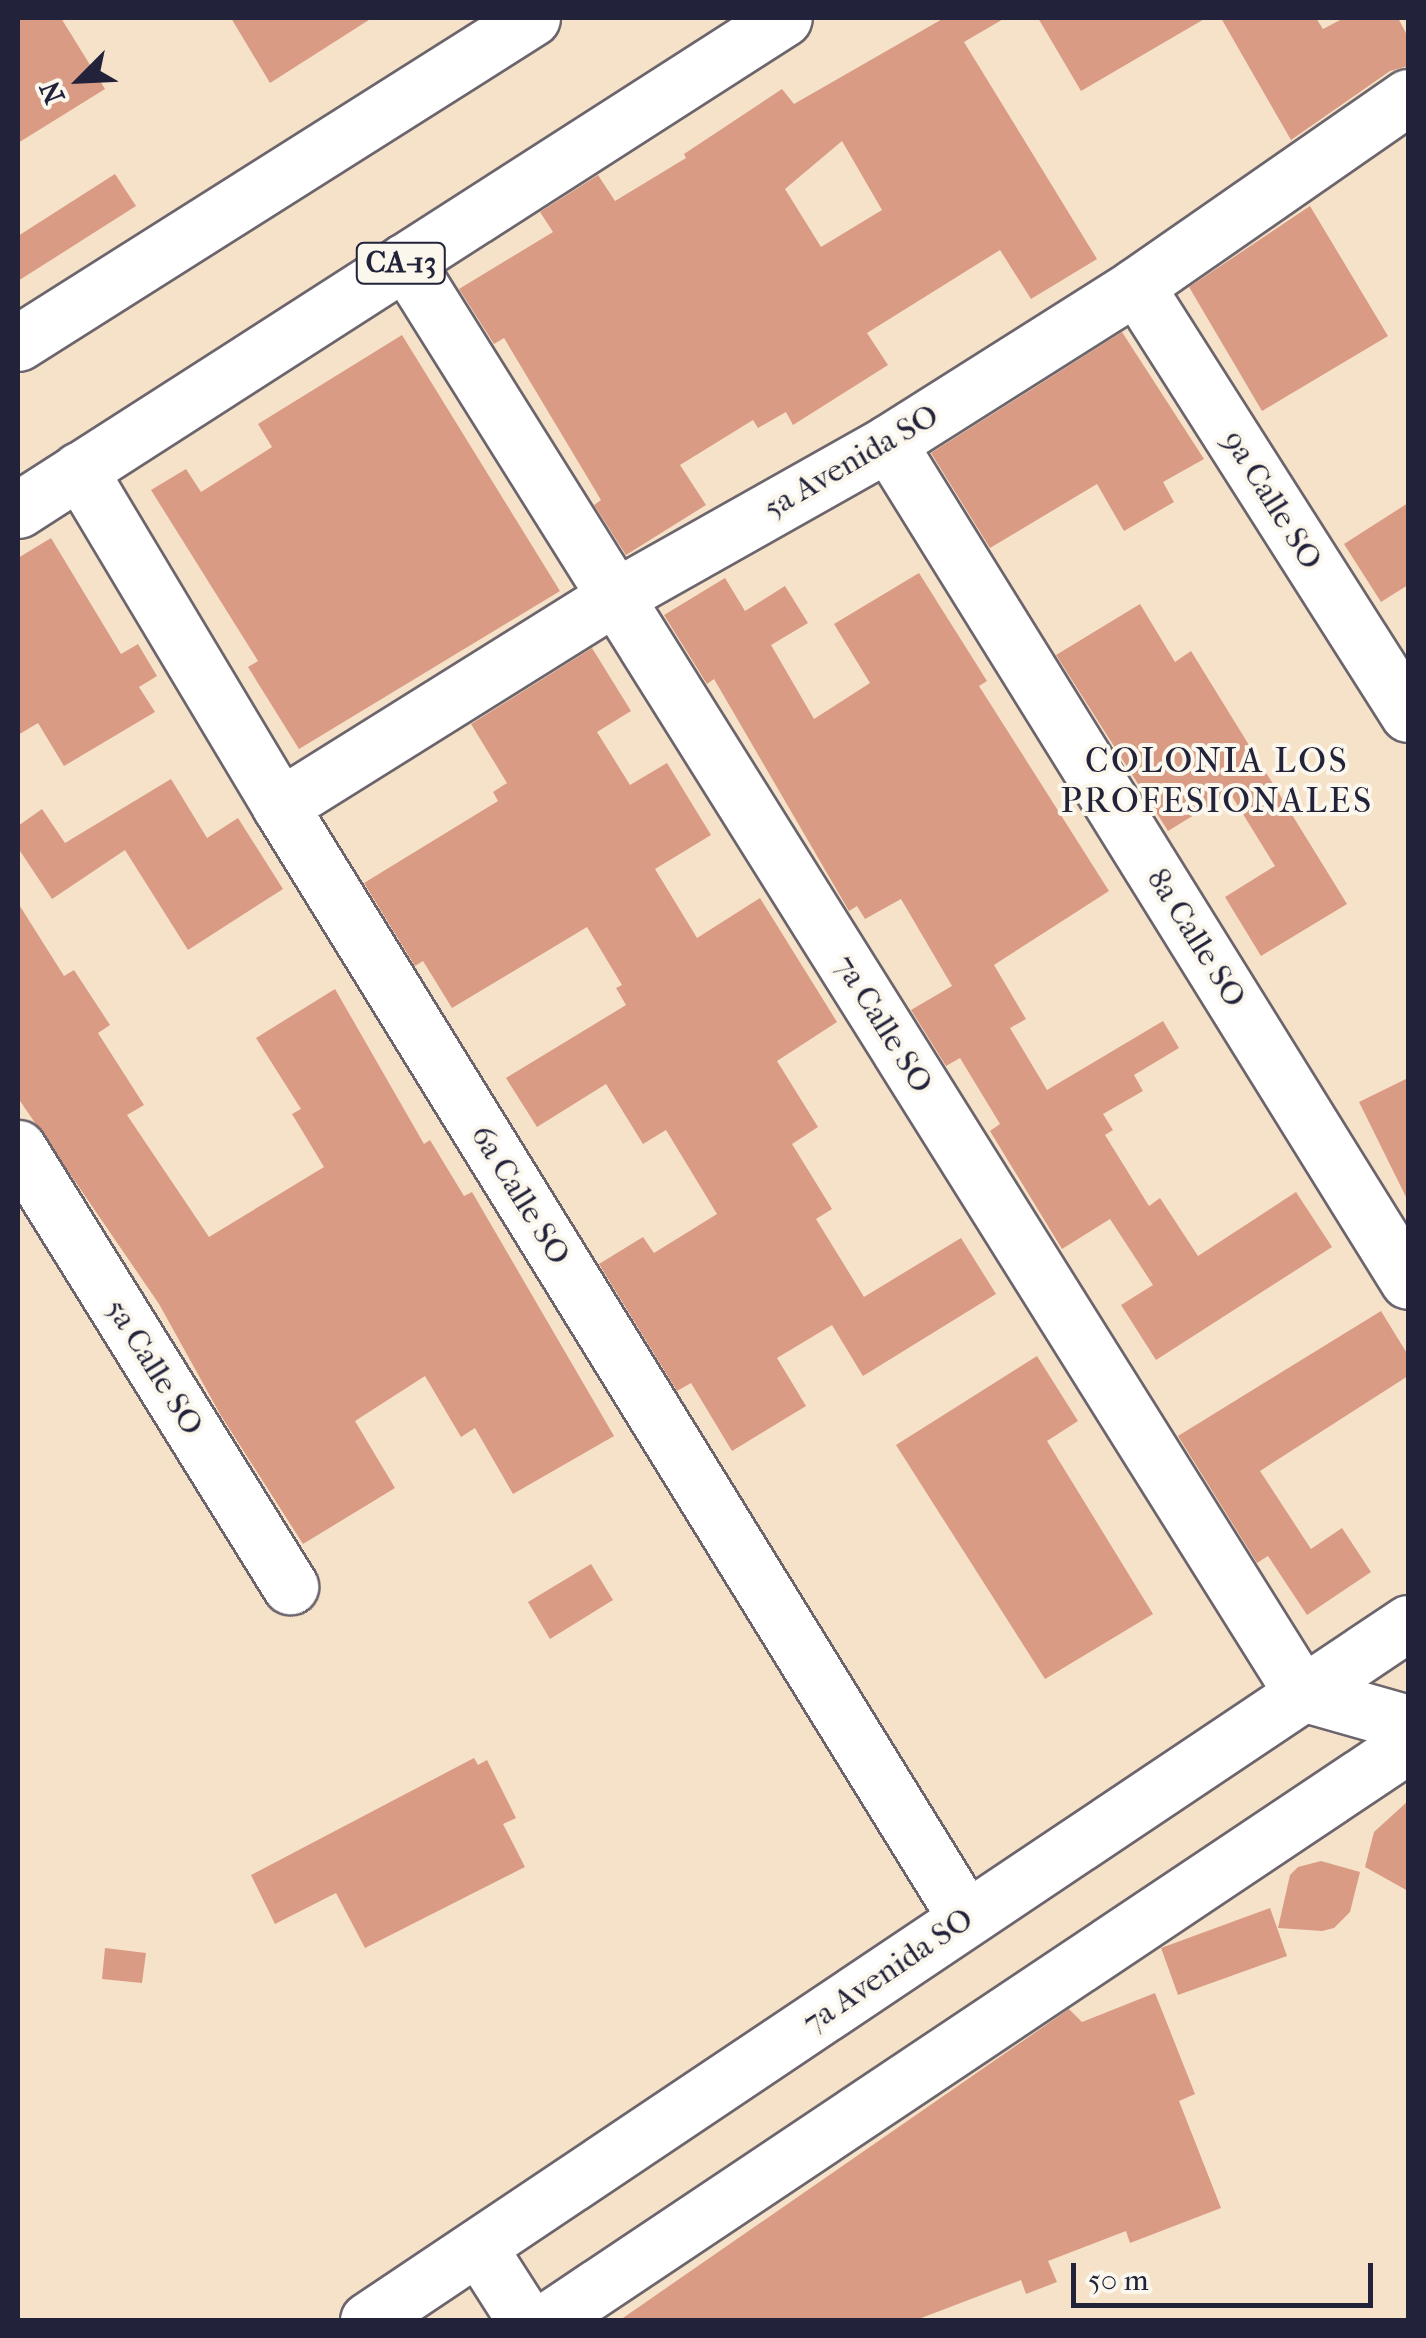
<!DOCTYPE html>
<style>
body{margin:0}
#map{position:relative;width:1426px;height:2338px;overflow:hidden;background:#f6e2c9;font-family:"IM FELL French Canon",serif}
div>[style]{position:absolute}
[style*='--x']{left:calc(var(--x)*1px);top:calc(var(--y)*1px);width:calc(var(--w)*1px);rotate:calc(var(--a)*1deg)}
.building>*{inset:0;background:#da9b85}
.roads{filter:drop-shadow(2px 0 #6c656d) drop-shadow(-2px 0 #6c656d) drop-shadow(0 2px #6c656d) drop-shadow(0 -2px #6c656d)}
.minor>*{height:55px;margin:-27.5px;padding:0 27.5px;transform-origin:27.5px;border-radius:27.5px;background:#fff}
.highway>*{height:55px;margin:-27.5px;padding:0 27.5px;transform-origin:27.5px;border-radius:27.5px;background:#fff}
span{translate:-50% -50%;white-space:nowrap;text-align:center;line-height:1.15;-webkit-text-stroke:8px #fbf7ec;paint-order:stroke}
.shield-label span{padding:2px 8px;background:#fbf7ec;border:2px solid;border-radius:8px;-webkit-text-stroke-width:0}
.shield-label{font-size:30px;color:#22223b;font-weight:700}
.street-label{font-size:32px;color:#22223b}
.neighbourhood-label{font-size:35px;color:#22223b;letter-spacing:2.5px}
.frame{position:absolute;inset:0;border:20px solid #22223b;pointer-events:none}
.north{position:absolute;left:30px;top:30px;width:100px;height:100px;-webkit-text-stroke:8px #fbf7ec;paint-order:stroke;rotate:246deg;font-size:28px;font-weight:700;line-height:40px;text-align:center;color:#22223b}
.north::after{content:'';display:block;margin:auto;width:35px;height:45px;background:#22223b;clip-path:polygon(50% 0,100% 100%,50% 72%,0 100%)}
.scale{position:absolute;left:1071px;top:2263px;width:302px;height:45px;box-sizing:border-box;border:5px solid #22223b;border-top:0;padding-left:12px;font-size:30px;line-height:35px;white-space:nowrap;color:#22223b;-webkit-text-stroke:8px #fbf7ec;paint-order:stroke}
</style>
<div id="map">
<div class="building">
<div style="clip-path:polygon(18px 18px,61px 18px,105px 89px,18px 143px)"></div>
<div style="clip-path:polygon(231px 18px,372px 18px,270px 83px)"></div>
<div style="clip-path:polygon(evenodd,944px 18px,1005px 18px,964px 42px,1097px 259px,1031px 299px,1000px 250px,867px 333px,888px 365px,793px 425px,786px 412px,758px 428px,753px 420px,680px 465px,706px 505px,626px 555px,594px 505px,601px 500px,504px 338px,494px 344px,459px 289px,553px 232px,540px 212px,598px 175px,615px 201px,686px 158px,684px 154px,782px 89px,794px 104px,944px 18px,842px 141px,882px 210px,821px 247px,785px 189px,842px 141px)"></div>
<div style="clip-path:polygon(1038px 18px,1206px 18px,1081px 91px)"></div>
<div style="clip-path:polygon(1221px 18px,1316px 18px,1323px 29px,1344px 18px,1398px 18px,1408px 37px,1408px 66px,1390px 71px,1291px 140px)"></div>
<div style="clip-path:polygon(115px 174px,136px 206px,18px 281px,18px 236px)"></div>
<div style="clip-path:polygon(1310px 206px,1388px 336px,1262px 411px,1189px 287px)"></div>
<div style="clip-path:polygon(1122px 332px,1204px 459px,1163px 482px,1174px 502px,1124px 531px,1097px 484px,990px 548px,931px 453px)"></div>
<div style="clip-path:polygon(402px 335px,560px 591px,299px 749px,248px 667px,258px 661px,151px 490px,186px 469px,201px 492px,272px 447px,258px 424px)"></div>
<div style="clip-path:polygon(1408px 503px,1408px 585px,1381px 602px,1344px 544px)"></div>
<div style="clip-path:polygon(51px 538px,121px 654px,138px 644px,157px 676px,139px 687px,155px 712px,64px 766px,38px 723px,18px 735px,18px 558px)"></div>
<div style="clip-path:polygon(919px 573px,987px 681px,979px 686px,1109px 891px,994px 965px,1026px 1019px,1010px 1028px,1047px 1090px,1163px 1021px,1179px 1048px,1134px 1075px,1143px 1091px,1103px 1114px,1113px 1130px,1105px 1135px,1149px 1206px,1160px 1198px,1198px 1256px,1296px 1192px,1332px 1247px,1156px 1360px,1121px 1305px,1153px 1285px,1110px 1219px,1062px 1249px,990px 1131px,1000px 1124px,960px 1058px,946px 1066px,911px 1010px,952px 986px,901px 899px,865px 919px,857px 906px,849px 911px,714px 679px,707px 684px,664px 615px,725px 578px,745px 611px,785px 586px,808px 623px,771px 645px,814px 719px,870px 683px,834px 624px)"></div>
<div style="clip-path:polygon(1140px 604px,1175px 662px,1191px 651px,1347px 904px,1261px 956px,1225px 897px,1275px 866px,1230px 793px,1168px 831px,1056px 655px)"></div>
<div style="clip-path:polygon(592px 648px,631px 711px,597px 732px,630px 785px,667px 763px,711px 835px,655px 869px,697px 938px,760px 898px,837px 1022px,777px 1061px,818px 1127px,792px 1144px,832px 1209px,816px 1219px,864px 1297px,961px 1238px,996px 1294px,863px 1376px,832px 1325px,777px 1358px,806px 1406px,732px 1451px,691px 1383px,677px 1391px,599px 1264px,643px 1237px,654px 1253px,717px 1214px,666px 1130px,643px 1144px,606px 1084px,537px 1127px,506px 1078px,626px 1005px,616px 988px,622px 985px,587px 927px,452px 1008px,423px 961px,415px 966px,364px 883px,498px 801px,493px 792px,507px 783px,471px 724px)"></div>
<div style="clip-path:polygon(171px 779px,207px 838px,238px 818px,283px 889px,188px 950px,125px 850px,52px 899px,18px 848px,18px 826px,42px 809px,65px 843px)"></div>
<div style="clip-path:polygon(18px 903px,64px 976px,74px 970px,110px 1025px,98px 1033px,144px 1105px,127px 1115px,209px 1237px,324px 1167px,292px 1114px,301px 1109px,256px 1038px,335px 989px,424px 1144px,430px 1140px,464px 1196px,472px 1192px,614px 1436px,513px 1494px,475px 1428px,461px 1437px,425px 1376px,355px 1421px,395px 1488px,303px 1544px,220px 1414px,159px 1304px,18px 1098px)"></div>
<div style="clip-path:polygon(1408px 1078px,1408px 1201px,1359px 1102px)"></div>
<div style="clip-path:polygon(1381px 1311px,1408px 1355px,1408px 1376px,1260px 1471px,1311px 1549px,1342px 1528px,1371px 1572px,1307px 1615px,1268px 1556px,1257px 1563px,1178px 1436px)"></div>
<div style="clip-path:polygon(1037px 1356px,1078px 1421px,1047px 1441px,1153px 1614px,1045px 1679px,896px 1445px)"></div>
<div style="clip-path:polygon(591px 1564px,613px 1600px,550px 1639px,528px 1602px)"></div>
<div style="clip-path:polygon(474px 1758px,478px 1765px,487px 1760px,516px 1818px,503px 1824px,525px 1867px,365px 1948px,336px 1893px,275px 1924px,251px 1875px)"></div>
<div style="clip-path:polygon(1408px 1801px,1408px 1891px,1365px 1867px,1374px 1832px)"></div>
<div style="clip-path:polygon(1321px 1861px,1360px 1872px,1350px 1912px,1334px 1928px,1322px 1931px,1278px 1928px,1290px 1875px,1298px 1867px)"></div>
<div style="clip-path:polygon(1270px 1908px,1287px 1956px,1178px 1995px,1161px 1948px)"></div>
<div style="clip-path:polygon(105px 1948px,146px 1953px,142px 1983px,102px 1979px)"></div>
<div style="clip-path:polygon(1155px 1993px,1195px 2094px,1179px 2101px,1221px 2208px,1130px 2243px,1126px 2231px,1048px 2261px,1057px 2282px,1026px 2294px,1021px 2280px,916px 2320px,620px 2320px,1069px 2009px,1082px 2022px)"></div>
</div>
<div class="roads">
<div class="minor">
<div style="--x:405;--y:261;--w:1690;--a:57.94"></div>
<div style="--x:1302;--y:1693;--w:110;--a:15.8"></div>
<div style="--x:1136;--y:286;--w:507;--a:57.56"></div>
<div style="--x:888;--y:443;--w:986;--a:58.18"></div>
<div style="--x:79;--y:470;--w:392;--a:59.1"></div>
<div style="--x:280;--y:806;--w:1307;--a:58.33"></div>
<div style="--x:280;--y:806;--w:395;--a:-32"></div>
<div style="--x:615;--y:597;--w:313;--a:-29.4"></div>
<div style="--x:888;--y:443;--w:294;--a:-32.3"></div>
<div style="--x:1136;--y:286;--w:331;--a:-34.8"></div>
<div style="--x:18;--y:1148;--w:516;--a:58.16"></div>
<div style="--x:479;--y:2248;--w:85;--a:57.4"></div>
<div style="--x:368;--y:2320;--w:1252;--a:-33.83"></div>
<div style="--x:548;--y:2320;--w:1035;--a:-33.77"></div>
</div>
<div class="highway">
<div style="--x:18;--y:343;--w:608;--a:-32.3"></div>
<div style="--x:18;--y:510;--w:910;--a:-32.71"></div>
</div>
</div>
<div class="shield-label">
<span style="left:401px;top:263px">CA-13</span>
</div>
<div class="street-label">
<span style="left:851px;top:462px;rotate:-30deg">5a Avenida SO</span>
<span style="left:1272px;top:500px;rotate:58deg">9a Calle SO</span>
<span style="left:1196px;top:938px;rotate:58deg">8a Calle SO</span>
<span style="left:883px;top:1024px;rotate:58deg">7a Calle SO</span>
<span style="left:520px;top:1195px;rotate:58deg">6a Calle SO</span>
<span style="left:154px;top:1367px;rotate:58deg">5a Calle SO</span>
<span style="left:888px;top:1971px;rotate:-34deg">7a Avenida SO</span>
</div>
<div class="neighbourhood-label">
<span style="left:1217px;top:781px">COLONIA LOS<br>PROFESIONALES</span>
</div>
<div class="frame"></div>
<div class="north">N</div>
<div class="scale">50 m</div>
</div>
